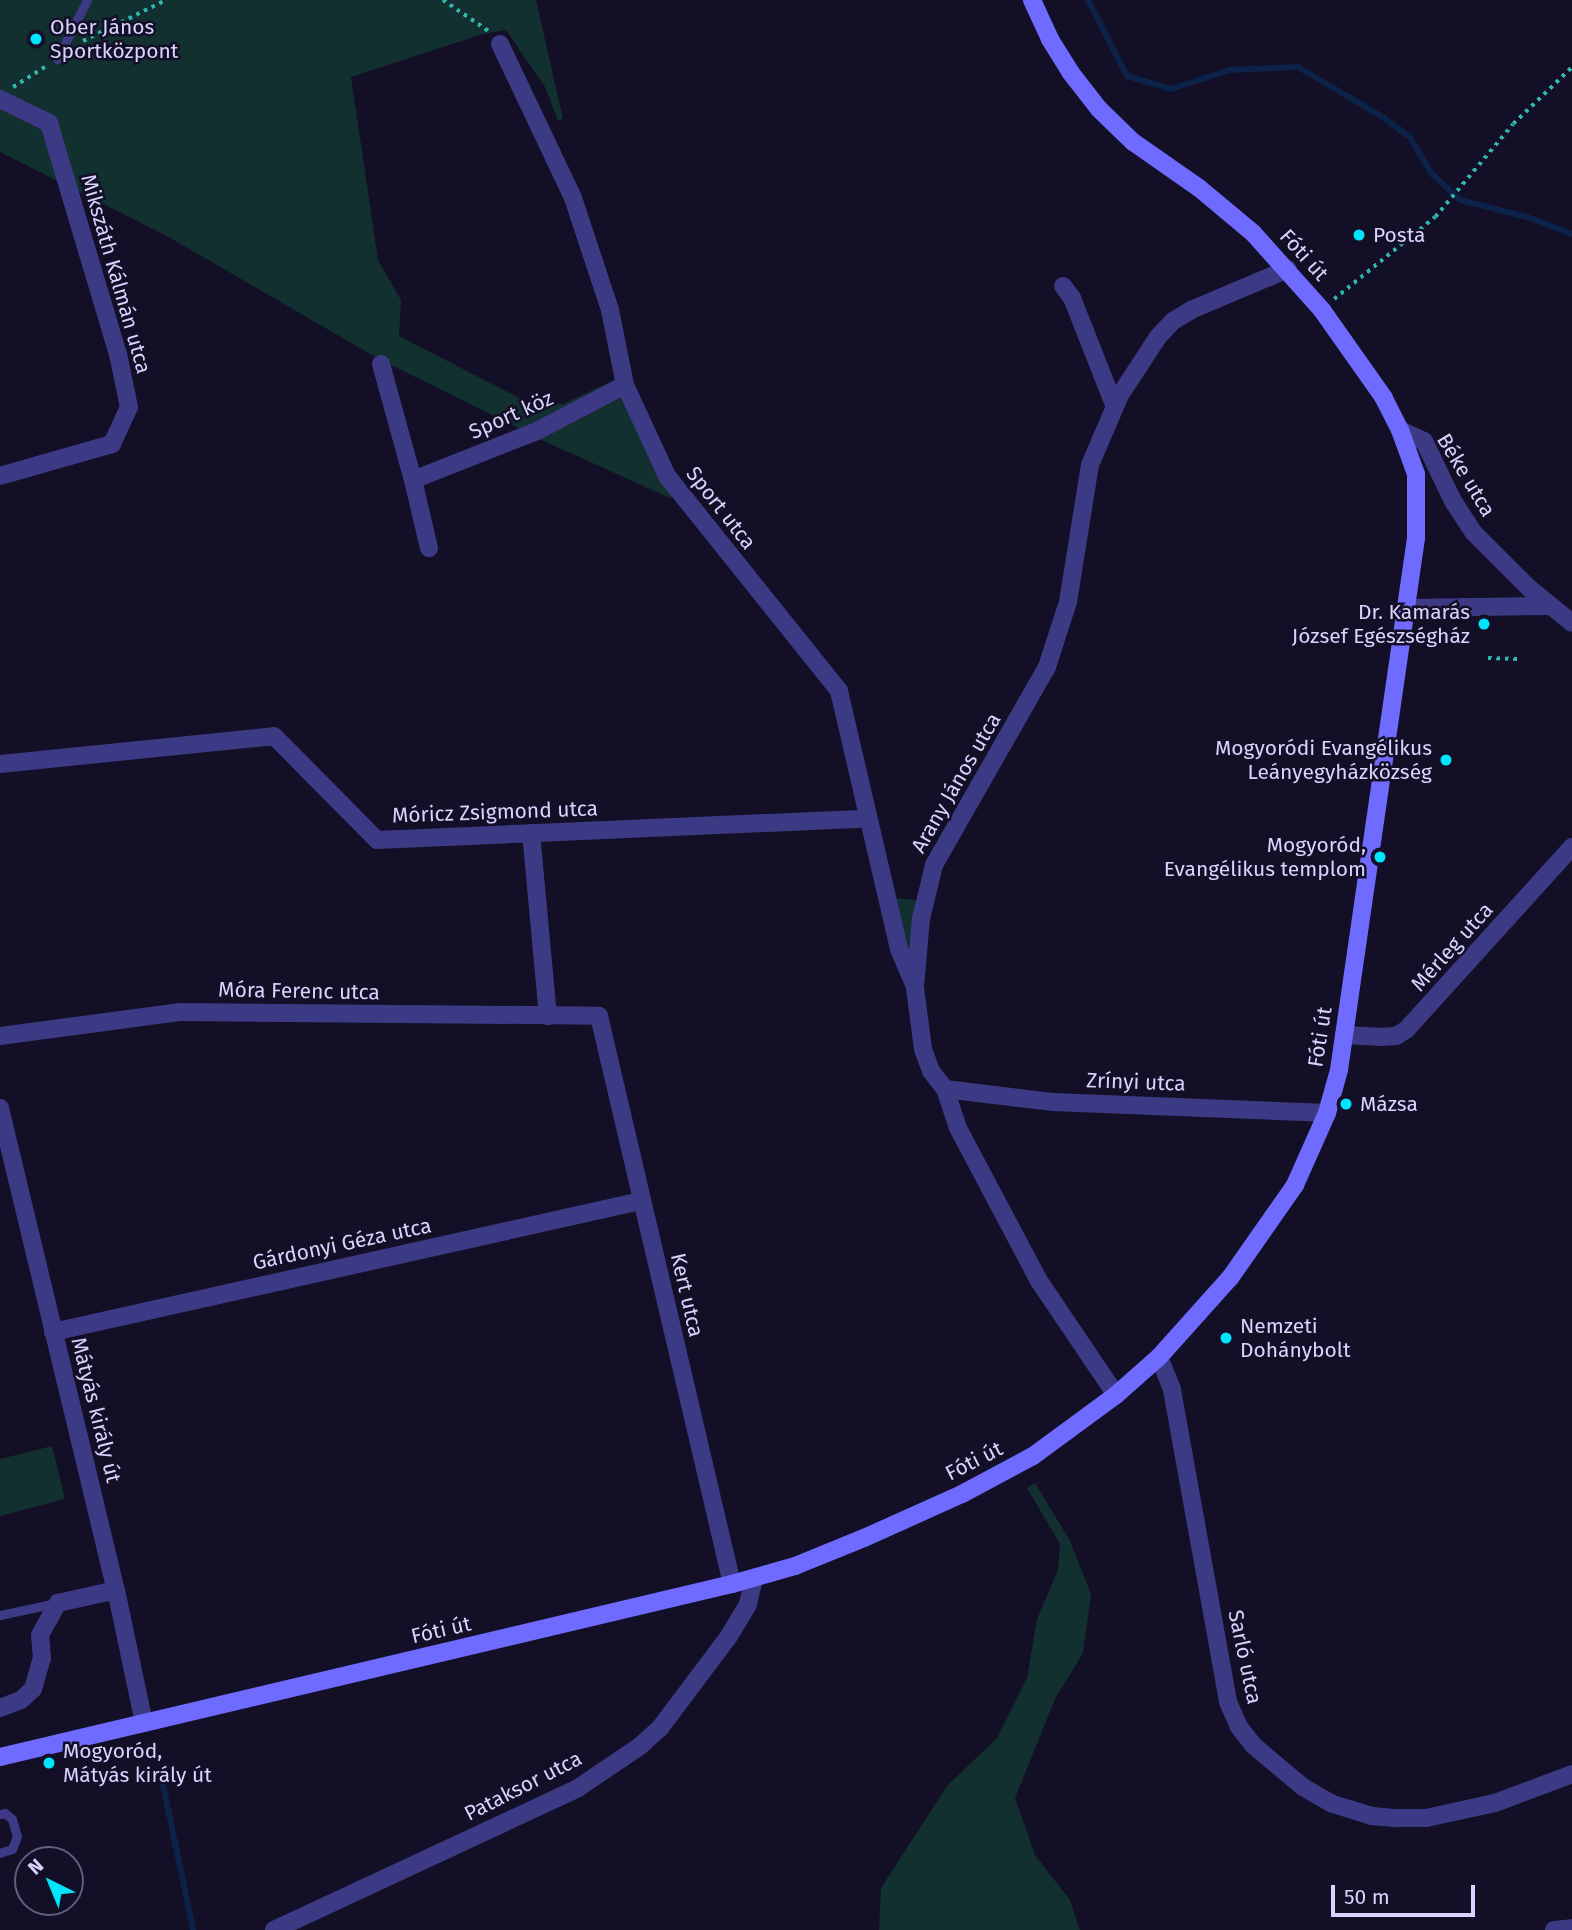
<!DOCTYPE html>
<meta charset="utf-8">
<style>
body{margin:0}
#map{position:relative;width:1572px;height:1930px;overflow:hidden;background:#130f26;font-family:"Fira Sans",sans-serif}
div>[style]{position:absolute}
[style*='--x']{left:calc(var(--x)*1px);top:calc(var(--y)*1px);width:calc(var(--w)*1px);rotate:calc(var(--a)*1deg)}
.green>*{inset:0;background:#12302f}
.stream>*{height:6px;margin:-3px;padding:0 3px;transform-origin:3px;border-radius:3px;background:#0c2248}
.path>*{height:3.5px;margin-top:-1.75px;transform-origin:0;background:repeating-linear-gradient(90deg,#2fb8b0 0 3.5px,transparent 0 8.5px)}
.service>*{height:9px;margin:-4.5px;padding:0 4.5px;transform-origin:4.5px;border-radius:4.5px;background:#3d3a85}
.minor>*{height:18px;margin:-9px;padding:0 9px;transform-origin:9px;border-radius:9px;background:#3d3a85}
.secondary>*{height:18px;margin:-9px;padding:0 9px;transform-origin:9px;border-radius:9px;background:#6f6bff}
.dots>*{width:19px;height:19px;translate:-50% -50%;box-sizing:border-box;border:4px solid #130f26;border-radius:50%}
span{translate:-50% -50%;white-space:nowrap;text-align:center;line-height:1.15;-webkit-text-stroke:5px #130f26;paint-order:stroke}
.poi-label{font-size:21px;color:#d9d4ff}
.left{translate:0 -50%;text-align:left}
.right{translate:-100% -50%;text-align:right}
.street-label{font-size:21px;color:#d9d4ff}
.north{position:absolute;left:14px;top:1846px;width:70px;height:70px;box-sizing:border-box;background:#130f26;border:2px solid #625e7d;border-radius:50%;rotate:317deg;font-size:19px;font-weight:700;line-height:28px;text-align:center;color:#d9d4ff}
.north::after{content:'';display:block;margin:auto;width:24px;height:32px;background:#00e5ff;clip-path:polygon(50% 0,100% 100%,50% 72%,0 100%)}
.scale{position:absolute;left:1331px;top:1885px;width:144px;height:32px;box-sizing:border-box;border:4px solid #d9d4ff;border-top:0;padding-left:9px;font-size:21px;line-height:24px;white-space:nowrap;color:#d9d4ff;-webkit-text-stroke:5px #130f26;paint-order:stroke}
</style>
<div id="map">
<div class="green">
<div style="clip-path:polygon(0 0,536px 0,563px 119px,558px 120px,545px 87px,506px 30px,483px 34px,351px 77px,378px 260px,401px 300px,399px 336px,525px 401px,563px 404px,614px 380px,676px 494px,670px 498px,548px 443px,377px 358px,167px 236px,0 152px)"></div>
<div style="clip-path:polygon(892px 898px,918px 900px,912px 969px)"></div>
<div style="clip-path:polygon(52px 1446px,65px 1499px,0 1516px,0 1459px)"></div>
<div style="clip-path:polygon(1035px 1483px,1069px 1539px,1091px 1594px,1083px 1653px,1055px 1699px,1015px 1798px,1035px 1855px,1070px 1900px,1080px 1930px,879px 1930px,881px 1888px,947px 1786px,997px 1738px,1027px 1678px,1037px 1619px,1058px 1570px,1060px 1544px,1027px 1488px)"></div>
</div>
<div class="stream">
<div style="--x:1088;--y:0;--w:85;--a:62.8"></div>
<div style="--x:1127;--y:76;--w:46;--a:16.5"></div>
<div style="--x:1171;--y:89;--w:61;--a:-18.1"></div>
<div style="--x:1229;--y:70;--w:69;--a:-2.5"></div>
<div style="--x:1298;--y:67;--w:96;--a:30.6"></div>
<div style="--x:1381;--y:116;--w:34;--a:36"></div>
<div style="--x:1409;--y:136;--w:44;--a:58.8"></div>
<div style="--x:1432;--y:174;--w:38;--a:43"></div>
<div style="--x:1460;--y:200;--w:72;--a:14.4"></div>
<div style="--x:1530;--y:218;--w:45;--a:20.9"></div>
<div style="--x:161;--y:1775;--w:158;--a:78.3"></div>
</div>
<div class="path">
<div style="--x:443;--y:0;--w:57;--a:34.2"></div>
<div style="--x:83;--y:41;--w:93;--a:-26.3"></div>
<div style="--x:13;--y:87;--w:41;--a:-32.2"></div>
<div style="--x:1334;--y:299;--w:130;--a:-39.1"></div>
<div style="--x:1435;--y:217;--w:121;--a:-50"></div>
<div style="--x:1513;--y:124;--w:82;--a:-44"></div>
<div style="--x:1488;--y:658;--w:30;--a:2"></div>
</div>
<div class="service">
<div style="--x:57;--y:59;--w:66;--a:-63"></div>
<div style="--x:0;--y:1615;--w:57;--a:-12.1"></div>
<div style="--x:0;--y:1814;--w:5;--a:-11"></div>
<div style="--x:5;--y:1813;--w:9;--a:41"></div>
<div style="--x:12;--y:1819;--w:18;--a:74"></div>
<div style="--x:17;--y:1836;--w:14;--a:111"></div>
<div style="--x:12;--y:1849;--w:13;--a:162"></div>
</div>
<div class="minor">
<div style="--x:500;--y:44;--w:170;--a:64.6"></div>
<div style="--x:573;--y:198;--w:118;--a:71.7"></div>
<div style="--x:610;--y:310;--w:76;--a:78.7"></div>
<div style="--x:625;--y:385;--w:100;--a:65.2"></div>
<div style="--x:667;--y:476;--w:275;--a:51.3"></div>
<div style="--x:839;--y:691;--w:265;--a:76.9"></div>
<div style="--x:899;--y:949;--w:38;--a:67"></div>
<div style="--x:0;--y:99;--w:55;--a:26.1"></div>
<div style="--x:49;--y:123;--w:241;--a:73.4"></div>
<div style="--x:118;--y:354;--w:54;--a:78.3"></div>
<div style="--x:129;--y:407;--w:41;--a:114.7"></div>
<div style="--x:112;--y:444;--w:116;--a:164.1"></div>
<div style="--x:1063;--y:286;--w:15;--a:53"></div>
<div style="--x:1072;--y:298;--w:117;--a:68.5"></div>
<div style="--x:381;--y:364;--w:120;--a:74.6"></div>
<div style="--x:413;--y:480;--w:133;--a:-21.6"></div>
<div style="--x:537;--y:431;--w:99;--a:-27.6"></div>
<div style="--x:1400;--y:430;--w:26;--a:25"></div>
<div style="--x:1424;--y:441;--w:67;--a:64.2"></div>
<div style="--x:1453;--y:501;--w:38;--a:57"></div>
<div style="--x:1474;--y:533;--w:78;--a:45"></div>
<div style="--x:1529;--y:588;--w:55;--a:39.1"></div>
<div style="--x:413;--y:480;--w:70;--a:76.8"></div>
<div style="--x:1405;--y:608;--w:144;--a:-0.8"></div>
<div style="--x:0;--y:764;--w:275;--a:-5.8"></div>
<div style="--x:274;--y:736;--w:146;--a:45.3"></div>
<div style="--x:377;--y:840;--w:490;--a:-2.5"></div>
<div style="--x:531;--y:833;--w:184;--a:84.7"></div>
<div style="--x:1344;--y:1035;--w:35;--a:3"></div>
<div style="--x:1379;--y:1037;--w:17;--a:-3"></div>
<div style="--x:1396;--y:1036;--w:12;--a:-31"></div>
<div style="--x:1406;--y:1030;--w:247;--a:-47.8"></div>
<div style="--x:0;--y:1036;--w:181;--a:-7.6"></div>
<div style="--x:179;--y:1012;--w:420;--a:0.5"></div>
<div style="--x:599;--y:1016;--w:583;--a:76.82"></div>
<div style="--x:945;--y:1089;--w:109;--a:6.9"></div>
<div style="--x:1053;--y:1102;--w:274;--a:2.3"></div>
<div style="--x:0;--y:1108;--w:496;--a:76.5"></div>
<div style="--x:116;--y:1590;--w:136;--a:78.1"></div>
<div style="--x:53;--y:1332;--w:602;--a:-12.56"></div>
<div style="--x:1159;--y:1357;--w:35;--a:68"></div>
<div style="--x:1172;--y:1390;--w:317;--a:79.8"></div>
<div style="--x:1228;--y:1702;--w:27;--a:66"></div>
<div style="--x:1239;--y:1727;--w:24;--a:52"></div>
<div style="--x:1254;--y:1746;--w:64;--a:39.9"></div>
<div style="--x:1303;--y:1787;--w:34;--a:30"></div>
<div style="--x:1333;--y:1804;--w:41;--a:17.1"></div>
<div style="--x:1372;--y:1816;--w:25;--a:5"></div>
<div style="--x:1397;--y:1818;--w:29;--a:0"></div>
<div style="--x:1426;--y:1818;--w:71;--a:-12.3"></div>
<div style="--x:1495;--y:1803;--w:82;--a:-20.6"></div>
<div style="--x:1116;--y:1395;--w:138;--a:-124"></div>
<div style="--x:1039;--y:1281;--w:173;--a:-117.9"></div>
<div style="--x:958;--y:1128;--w:41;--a:-108.4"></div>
<div style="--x:945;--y:1089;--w:23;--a:-128"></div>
<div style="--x:931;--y:1071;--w:23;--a:-110"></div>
<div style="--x:923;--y:1049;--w:63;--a:-97.4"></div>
<div style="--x:915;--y:987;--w:68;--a:-85"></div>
<div style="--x:921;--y:919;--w:56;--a:-76.5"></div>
<div style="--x:934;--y:865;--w:228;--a:-60.3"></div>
<div style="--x:1047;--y:667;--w:68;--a:-72.1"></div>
<div style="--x:1068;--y:602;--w:139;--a:-80.9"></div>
<div style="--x:1090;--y:465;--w:76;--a:-66.8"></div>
<div style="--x:1120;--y:395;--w:69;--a:-56.8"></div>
<div style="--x:1158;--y:337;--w:22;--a:-47"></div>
<div style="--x:1173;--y:321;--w:21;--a:-31"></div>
<div style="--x:1191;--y:310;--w:105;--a:-22.9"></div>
<div style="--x:0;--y:1708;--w:22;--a:-21"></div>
<div style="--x:21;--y:1700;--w:16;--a:-43"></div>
<div style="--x:33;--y:1689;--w:32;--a:-74"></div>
<div style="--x:42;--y:1658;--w:23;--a:-95"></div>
<div style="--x:40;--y:1635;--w:37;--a:-61"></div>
<div style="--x:58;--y:1603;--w:59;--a:-12.6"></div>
<div style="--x:274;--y:1930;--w:336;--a:-25"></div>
<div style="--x:578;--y:1788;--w:75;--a:-34.1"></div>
<div style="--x:640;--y:1746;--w:27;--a:-42"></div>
<div style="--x:660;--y:1728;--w:115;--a:-53.1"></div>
<div style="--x:729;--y:1636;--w:37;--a:-59"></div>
<div style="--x:748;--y:1604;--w:26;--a:-77"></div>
<div style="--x:1554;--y:1930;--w:18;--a:-6"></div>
</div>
<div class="secondary">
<div style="--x:0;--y:1757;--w:752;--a:-13.3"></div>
<div style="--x:732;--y:1584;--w:66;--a:-15.9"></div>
<div style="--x:795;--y:1566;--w:74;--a:-22.1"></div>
<div style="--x:864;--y:1538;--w:107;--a:-24.2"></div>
<div style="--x:962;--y:1494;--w:81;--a:-28.2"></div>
<div style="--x:1033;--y:1456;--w:103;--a:-36.3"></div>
<div style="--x:1116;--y:1395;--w:57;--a:-41.5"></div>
<div style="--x:1159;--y:1357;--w:106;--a:-48.1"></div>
<div style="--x:1230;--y:1278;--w:113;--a:-55"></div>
<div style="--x:1295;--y:1185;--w:79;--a:-66"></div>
<div style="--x:1327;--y:1113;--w:45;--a:-74.4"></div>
<div style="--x:1339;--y:1070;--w:538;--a:-81.76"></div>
<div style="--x:1416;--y:538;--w:64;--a:-90"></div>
<div style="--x:1416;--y:474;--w:47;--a:-110"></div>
<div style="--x:1400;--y:430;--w:36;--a:-117"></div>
<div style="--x:1384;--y:398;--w:108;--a:-125.2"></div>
<div style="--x:1322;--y:310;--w:103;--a:-131.9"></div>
<div style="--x:1253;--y:233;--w:70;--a:-140.2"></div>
<div style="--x:1199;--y:188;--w:80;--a:-145.1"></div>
<div style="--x:1133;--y:142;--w:47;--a:-135.9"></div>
<div style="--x:1099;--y:109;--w:46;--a:-127.9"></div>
<div style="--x:1071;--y:73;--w:40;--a:-122"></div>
<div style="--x:1050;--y:39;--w:43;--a:-114.8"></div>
</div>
<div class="dots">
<div style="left:36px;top:39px;background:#00e5ff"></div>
<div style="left:1359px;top:235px;background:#00e5ff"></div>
<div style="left:1484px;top:624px;background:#00e5ff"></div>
<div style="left:1446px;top:760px;background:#00e5ff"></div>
<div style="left:1380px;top:857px;background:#00e5ff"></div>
<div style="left:1346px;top:1104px;background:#00e5ff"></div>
<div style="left:1226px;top:1338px;background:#00e5ff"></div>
<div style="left:49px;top:1763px;background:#00e5ff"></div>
</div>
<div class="poi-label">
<span class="left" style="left:50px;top:39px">Ober János<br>Sportközpont</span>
<span class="left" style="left:1373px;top:235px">Posta</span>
<span class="right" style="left:1470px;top:624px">Dr. Kamarás<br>József Egészségház</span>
<span class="right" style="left:1432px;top:760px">Mogyoródi Evangélikus<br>Leányegyházközség</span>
<span class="right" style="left:1366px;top:857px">Mogyoród,<br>Evangélikus templom</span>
<span class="left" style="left:1360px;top:1104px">Mázsa</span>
<span class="left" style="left:1240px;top:1338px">Nemzeti<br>Dohánybolt</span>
<span class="left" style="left:63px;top:1763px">Mogyoród,<br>Mátyás király út</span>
</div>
<div class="street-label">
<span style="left:1304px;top:255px;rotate:48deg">Fóti út</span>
<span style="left:116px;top:274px;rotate:74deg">Mikszáth Kálmán utca</span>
<span style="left:511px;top:415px;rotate:-24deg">Sport köz</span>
<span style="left:1466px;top:475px;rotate:59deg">Béke utca</span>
<span style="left:721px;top:508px;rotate:52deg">Sport utca</span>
<span style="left:956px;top:783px;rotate:-60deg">Arany János utca</span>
<span style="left:495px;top:812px;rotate:-2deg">Móricz Zsigmond utca</span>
<span style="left:1452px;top:947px;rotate:-48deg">Mérleg utca</span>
<span style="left:299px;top:991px;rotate:1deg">Móra Ferenc utca</span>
<span style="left:1320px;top:1037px;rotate:-81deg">Fóti út</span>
<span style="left:1136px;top:1082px;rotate:2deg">Zrínyi utca</span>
<span style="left:342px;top:1244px;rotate:-12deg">Gárdonyi Géza utca</span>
<span style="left:687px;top:1295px;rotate:77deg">Kert utca</span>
<span style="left:96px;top:1410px;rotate:76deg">Mátyás király út</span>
<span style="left:974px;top:1461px;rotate:-27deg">Fóti út</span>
<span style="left:441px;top:1630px;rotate:-13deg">Fóti út</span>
<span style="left:1245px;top:1657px;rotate:78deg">Sarló utca</span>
<span style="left:523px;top:1786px;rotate:-27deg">Pataksor utca</span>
</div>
<div class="north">N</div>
<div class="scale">50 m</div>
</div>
